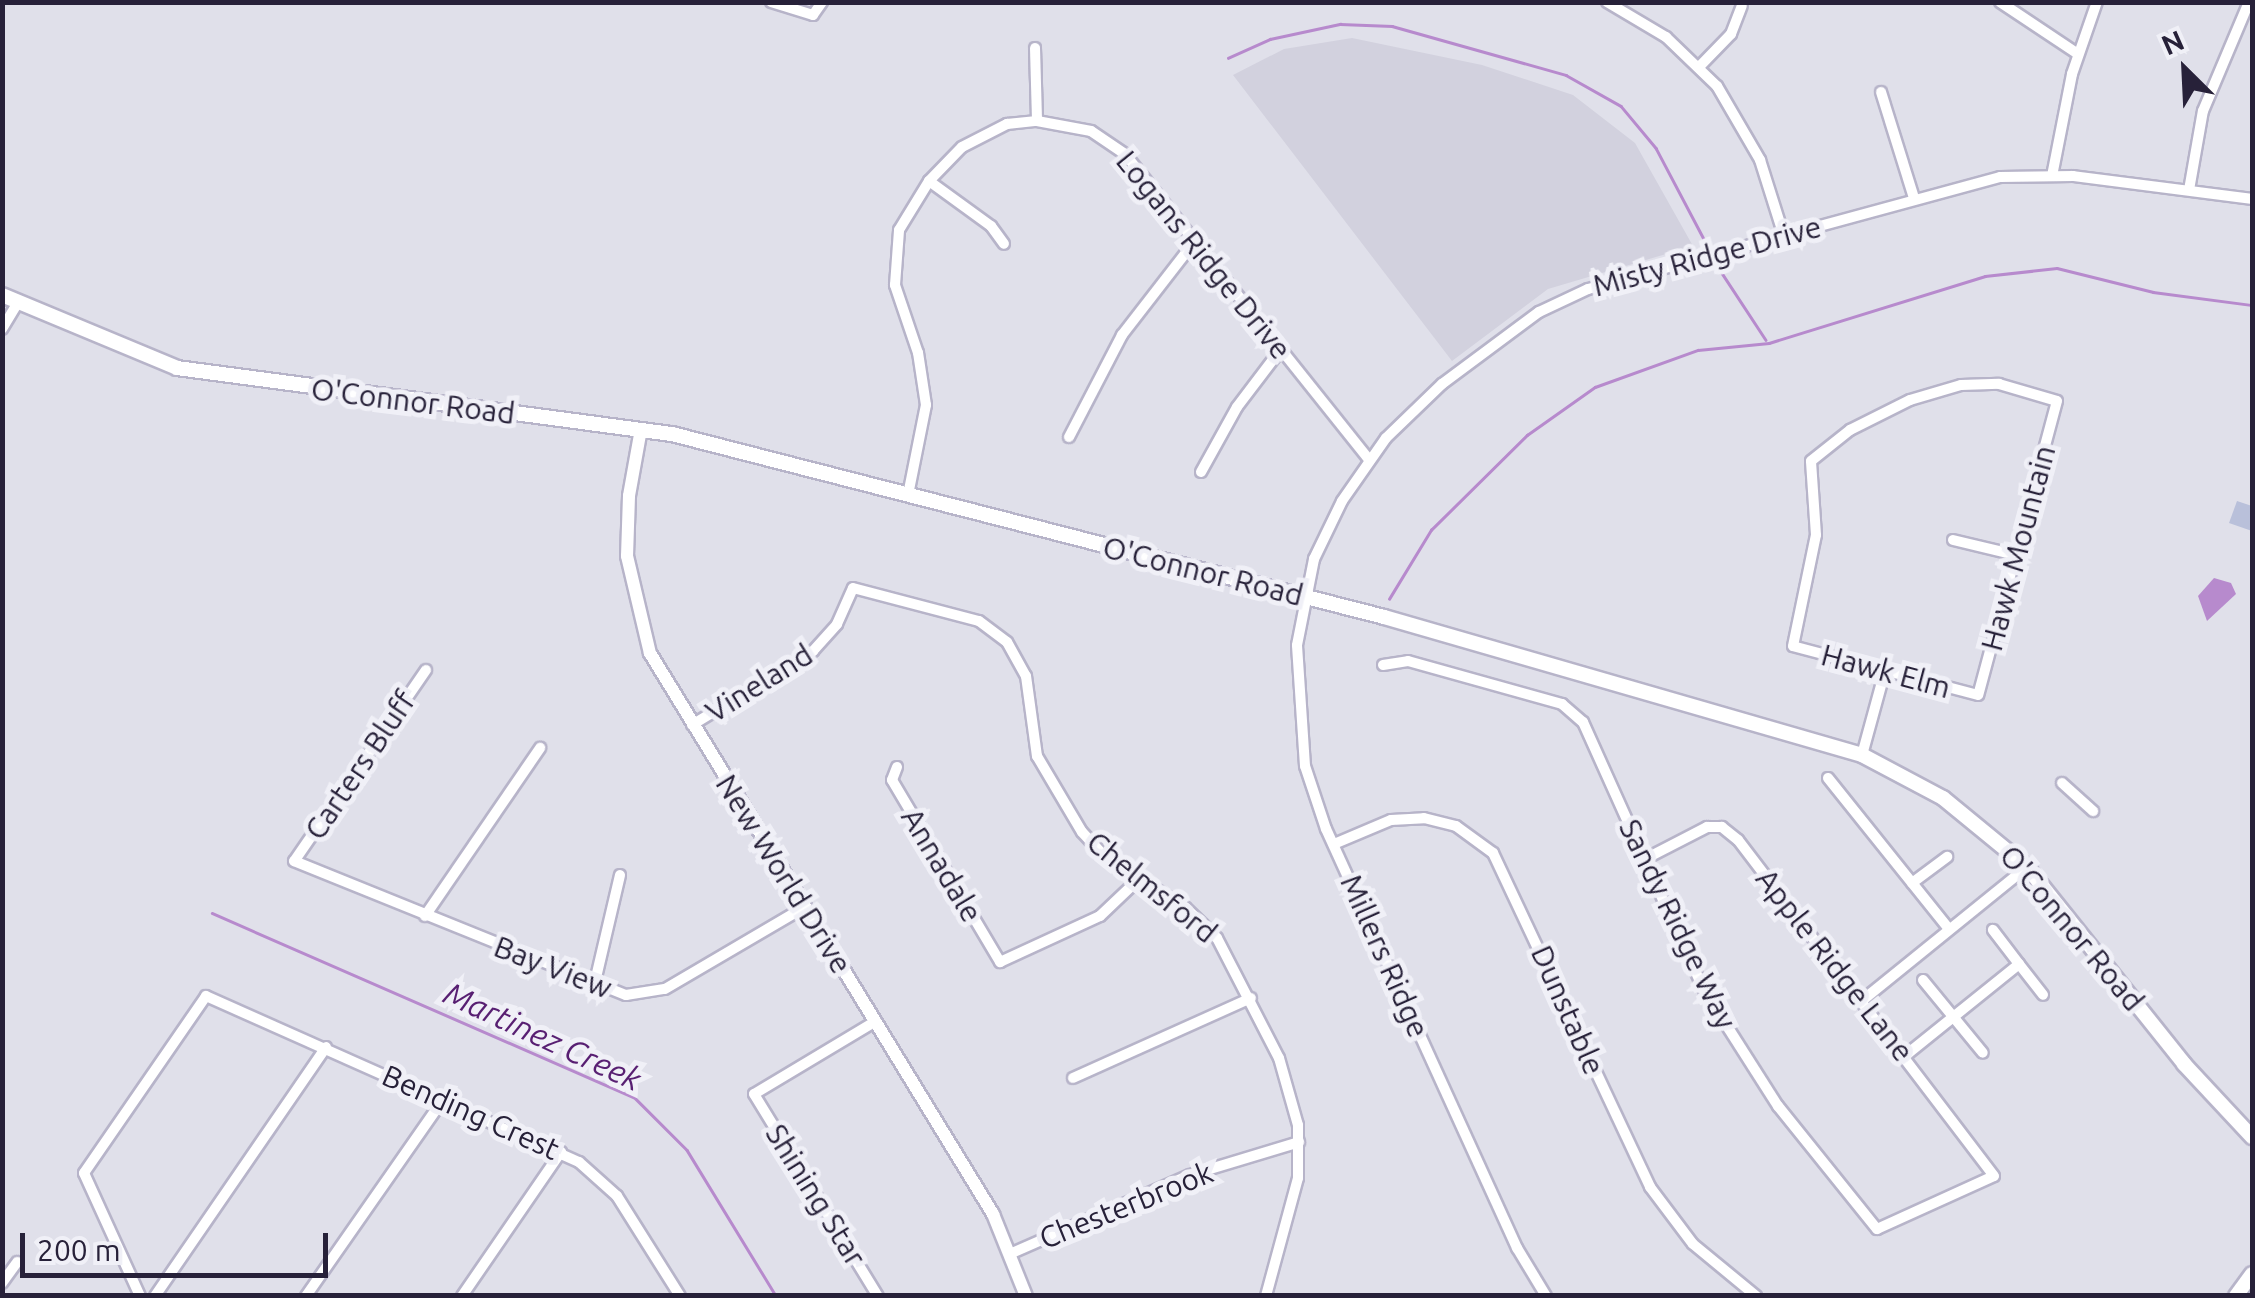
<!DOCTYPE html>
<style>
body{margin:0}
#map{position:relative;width:2255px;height:1298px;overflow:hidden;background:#e0e0ea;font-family:Ubuntu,sans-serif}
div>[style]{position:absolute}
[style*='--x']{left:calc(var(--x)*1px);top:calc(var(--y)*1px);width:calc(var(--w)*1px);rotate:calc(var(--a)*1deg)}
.built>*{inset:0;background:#d2d1de}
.green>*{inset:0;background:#b9c0da}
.water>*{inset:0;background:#b78acd}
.stream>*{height:2.5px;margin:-1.25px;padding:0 1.25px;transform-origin:1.25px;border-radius:1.25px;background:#b78acd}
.roads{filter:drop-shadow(2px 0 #b7b4c9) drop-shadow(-2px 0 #b7b4c9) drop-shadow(0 2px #b7b4c9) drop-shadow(0 -2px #b7b4c9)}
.minor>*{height:10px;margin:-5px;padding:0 5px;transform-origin:5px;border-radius:5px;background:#fff}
.tertiary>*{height:12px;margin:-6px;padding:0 6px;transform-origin:6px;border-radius:6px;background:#fff}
.secondary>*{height:14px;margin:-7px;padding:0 7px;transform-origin:7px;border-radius:7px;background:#fff}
span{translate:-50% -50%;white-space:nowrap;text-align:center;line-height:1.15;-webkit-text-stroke:10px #f0f0f7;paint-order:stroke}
.street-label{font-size:30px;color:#272139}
.water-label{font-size:32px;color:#581f72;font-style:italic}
.frame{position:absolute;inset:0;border:5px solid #272139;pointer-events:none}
.north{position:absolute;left:2135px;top:20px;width:100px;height:100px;-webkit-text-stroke:8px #f0f0f7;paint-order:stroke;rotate:336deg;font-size:28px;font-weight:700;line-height:40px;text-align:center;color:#272139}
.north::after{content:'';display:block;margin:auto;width:35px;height:45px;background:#272139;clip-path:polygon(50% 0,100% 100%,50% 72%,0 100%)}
.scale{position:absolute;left:20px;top:1233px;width:308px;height:45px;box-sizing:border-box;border:5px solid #272139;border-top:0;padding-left:12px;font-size:30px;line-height:35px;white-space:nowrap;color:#272139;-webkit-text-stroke:8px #f0f0f7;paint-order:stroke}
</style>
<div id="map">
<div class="built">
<div style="clip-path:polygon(1352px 38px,1482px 65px,1573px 95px,1635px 143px,1693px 246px,1548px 289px,1452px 361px,1233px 75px,1284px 49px)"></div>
</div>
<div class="green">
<div style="clip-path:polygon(2237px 501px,2252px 506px,2252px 531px,2229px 523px)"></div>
</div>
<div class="water">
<div style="clip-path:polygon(2214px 578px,2231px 583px,2236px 594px,2207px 621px,2198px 596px)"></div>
</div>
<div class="stream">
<div style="--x:1228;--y:58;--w:46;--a:-24.3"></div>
<div style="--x:1270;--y:39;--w:72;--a:-12.1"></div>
<div style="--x:1340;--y:24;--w:52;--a:2.2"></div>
<div style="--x:1392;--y:26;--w:181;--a:15.7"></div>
<div style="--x:1566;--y:75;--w:63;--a:29.4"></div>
<div style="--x:1621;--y:106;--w:55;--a:50.2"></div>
<div style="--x:1656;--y:148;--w:107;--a:62.2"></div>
<div style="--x:1718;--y:267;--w:87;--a:56.7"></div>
<div style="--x:1389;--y:599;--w:81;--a:-58.7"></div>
<div style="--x:1431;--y:530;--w:135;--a:-44.7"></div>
<div style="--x:1527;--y:435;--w:83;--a:-35.2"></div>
<div style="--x:1595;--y:387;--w:109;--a:-19.8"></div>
<div style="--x:1698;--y:350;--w:71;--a:-5.6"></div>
<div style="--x:1769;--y:343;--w:226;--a:-17.2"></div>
<div style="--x:1985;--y:276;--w:72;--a:-6.3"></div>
<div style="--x:2057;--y:268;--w:99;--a:14"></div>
<div style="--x:2153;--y:292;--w:100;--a:7.5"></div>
<div style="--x:212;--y:913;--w:460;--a:23.6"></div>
<div style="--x:634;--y:1097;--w:75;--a:45"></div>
<div style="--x:687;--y:1150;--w:171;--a:58.6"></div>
</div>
<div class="roads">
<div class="minor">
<div style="--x:771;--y:2;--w:44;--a:17.2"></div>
<div style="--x:813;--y:15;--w:16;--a:-55"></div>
<div style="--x:1607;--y:2;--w:69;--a:30.7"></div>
<div style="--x:1666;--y:37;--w:71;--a:43.9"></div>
<div style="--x:1717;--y:86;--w:86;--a:59.8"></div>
<div style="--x:1760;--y:160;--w:80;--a:72.5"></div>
<div style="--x:2000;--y:2;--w:94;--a:33.7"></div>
<div style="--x:1035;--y:48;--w:73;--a:88.4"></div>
<div style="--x:1699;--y:67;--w:46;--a:-45.9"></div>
<div style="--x:1731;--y:34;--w:30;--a:-69"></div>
<div style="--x:1881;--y:92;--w:111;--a:72.7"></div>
<div style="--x:2052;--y:176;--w:104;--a:-78.9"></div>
<div style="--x:2072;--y:74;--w:76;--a:-70.9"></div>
<div style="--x:929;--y:181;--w:77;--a:36"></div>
<div style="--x:991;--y:226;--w:22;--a:54"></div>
<div style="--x:2189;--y:190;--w:80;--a:-80"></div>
<div style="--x:2203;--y:111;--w:118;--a:-67.1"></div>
<div style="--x:2;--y:329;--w:31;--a:-59"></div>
<div style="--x:1999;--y:384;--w:60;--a:16.3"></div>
<div style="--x:2057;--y:401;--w:304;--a:105"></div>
<div style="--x:1978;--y:695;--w:191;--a:-165.2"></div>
<div style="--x:1793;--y:646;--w:113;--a:-78.3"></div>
<div style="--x:1816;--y:535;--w:74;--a:-93.9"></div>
<div style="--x:1811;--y:461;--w:50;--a:-38.5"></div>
<div style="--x:1850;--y:430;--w:67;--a:-26.6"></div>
<div style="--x:1910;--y:400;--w:53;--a:-16.4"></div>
<div style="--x:1961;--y:385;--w:38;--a:-2"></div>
<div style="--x:1069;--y:437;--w:115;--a:-62.5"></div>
<div style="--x:1122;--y:335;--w:119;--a:-52.2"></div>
<div style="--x:1201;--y:472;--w:74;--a:-61"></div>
<div style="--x:1237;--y:407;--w:73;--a:-52.8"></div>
<div style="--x:908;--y:495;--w:92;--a:-78.7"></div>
<div style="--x:926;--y:405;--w:53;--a:-98.7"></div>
<div style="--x:918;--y:353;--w:72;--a:-108.7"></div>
<div style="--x:895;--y:285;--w:55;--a:-85.8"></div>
<div style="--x:899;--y:230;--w:57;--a:-58.5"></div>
<div style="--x:929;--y:181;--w:47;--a:-45.9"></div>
<div style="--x:962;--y:147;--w:51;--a:-27.1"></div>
<div style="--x:1007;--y:124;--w:30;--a:-6"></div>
<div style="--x:1037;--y:121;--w:55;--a:10.5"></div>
<div style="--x:1091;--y:131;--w:41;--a:34.1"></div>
<div style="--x:1125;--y:154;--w:391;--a:51.4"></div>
<div style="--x:1953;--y:540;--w:65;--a:13.4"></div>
<div style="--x:1383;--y:665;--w:25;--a:-9"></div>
<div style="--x:1408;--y:661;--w:160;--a:15.6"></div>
<div style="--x:1562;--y:704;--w:28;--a:41"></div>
<div style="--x:1583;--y:722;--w:265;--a:65.8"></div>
<div style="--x:1692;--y:964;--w:29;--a:65"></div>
<div style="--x:1704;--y:990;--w:138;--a:57.5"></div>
<div style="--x:1778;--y:1106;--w:158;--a:51.2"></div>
<div style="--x:1877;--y:1229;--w:128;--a:-24.4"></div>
<div style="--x:1994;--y:1176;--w:422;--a:-127.3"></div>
<div style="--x:1738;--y:840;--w:21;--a:-141"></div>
<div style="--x:1722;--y:827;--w:15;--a:180"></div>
<div style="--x:1707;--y:827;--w:70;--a:152.7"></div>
<div style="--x:426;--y:670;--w:232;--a:124.6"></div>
<div style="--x:294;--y:861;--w:358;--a:22"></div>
<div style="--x:626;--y:995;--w:39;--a:-9"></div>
<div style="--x:665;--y:989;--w:162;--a:-30.4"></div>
<div style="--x:692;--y:725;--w:142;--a:-31.4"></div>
<div style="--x:813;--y:651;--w:36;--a:-48"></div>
<div style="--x:837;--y:624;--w:39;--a:-66"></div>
<div style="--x:853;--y:588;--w:130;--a:14.7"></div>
<div style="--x:979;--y:621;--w:35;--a:37"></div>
<div style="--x:1007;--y:642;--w:39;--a:61"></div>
<div style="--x:1026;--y:676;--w:81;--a:82.2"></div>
<div style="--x:1037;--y:756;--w:88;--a:59.4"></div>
<div style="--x:1082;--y:832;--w:35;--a:47"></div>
<div style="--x:1106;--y:858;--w:94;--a:32"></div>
<div style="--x:1186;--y:908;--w:43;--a:44.1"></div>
<div style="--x:1217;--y:938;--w:135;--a:62.7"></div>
<div style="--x:1279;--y:1058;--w:70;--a:74.2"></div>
<div style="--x:1298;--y:1125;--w:53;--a:90"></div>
<div style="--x:1298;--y:1178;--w:122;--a:105.2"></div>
<div style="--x:1862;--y:755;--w:87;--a:-74.7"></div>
<div style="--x:897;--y:767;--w:14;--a:111"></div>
<div style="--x:892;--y:780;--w:212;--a:59.3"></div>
<div style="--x:1000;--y:962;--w:110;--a:-24.7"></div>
<div style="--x:1100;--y:916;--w:52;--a:-43.5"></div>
<div style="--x:1828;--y:778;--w:193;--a:51.3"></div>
<div style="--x:2062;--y:783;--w:42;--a:42.1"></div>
<div style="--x:1334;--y:844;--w:62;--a:-22.8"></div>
<div style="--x:1391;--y:820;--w:33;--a:-3"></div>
<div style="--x:1424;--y:818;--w:33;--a:14"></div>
<div style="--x:1456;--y:826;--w:46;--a:36.1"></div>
<div style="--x:1493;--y:853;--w:369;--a:64.8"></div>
<div style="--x:1650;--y:1187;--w:71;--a:53"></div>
<div style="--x:1693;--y:1244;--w:82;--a:39.5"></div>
<div style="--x:1912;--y:883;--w:44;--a:-36.6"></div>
<div style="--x:425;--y:916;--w:204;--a:-55.6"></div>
<div style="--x:2019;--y:964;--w:39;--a:52"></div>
<div style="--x:1923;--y:980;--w:94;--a:50.6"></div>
<div style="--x:594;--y:986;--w:114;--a:-76.8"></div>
<div style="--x:1864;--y:999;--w:210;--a:-39"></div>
<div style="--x:876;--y:1021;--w:142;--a:149.1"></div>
<div style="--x:754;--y:1094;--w:237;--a:58.5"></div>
<div style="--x:1906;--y:1055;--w:145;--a:-38.8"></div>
<div style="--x:2019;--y:964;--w:43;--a:-127.4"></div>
<div style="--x:1073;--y:1078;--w:195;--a:-24.2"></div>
<div style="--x:1012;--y:1253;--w:194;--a:-23.7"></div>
<div style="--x:1190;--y:1175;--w:114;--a:-16.8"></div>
<div style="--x:2;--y:1283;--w:26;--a:-54"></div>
<div style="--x:140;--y:1296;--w:135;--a:-114.5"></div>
<div style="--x:84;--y:1173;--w:215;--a:-55.4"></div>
<div style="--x:206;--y:996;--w:408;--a:24"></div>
<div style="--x:579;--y:1162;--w:51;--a:41.8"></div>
<div style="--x:617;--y:1196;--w:118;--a:57.8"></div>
<div style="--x:155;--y:1296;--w:302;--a:-55.5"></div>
<div style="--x:306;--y:1296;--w:241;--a:-55.1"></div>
<div style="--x:462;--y:1296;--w:175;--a:-55.5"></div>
<div style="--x:1546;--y:1296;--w:56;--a:-121.1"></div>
<div style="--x:1517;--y:1248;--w:460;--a:-114.5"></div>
<div style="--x:1326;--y:829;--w:66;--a:-108.4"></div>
<div style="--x:1305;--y:766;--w:121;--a:-93.8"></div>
<div style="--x:1297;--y:645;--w:88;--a:-78.8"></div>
<div style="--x:1314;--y:559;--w:64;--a:-64.2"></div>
<div style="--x:1342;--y:501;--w:77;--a:-55.1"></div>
<div style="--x:1386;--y:438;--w:78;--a:-44"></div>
<div style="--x:1442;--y:384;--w:121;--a:-36.6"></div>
<div style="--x:1539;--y:312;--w:54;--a:-25.1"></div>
<div style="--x:1588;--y:289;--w:427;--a:-15.2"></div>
<div style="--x:2000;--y:177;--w:73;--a:-0.8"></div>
<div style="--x:2073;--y:176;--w:180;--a:7.3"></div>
</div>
<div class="tertiary">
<div style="--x:641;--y:429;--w:68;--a:100.2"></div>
<div style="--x:629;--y:496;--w:60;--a:91.9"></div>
<div style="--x:627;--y:556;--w:100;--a:76.7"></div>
<div style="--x:650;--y:653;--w:658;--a:58.56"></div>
<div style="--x:993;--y:1214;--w:88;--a:68.1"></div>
</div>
<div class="secondary">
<div style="--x:2;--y:295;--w:190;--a:22.6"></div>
<div style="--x:177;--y:368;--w:499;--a:7.6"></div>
<div style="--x:672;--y:434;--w:735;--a:14.41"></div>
<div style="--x:1384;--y:617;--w:498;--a:16.1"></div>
<div style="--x:1862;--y:755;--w:92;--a:28"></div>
<div style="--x:1943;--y:798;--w:109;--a:39.4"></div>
<div style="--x:2027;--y:867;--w:252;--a:51.4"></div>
<div style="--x:2184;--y:1064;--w:100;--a:47"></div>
<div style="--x:2236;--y:1296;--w:27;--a:-54"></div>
</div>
</div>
<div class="street-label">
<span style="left:1204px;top:255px;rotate:51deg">Logans Ridge Drive</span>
<span style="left:1707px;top:256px;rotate:-15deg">Misty Ridge Drive</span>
<span style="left:413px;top:401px;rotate:7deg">O'Connor Road</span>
<span style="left:2018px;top:548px;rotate:-75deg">Hawk Mountain</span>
<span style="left:1203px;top:571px;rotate:14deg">O'Connor Road</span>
<span style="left:1886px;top:671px;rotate:15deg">Hawk Elm</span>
<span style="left:759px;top:683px;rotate:-32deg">Vineland</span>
<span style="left:360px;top:765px;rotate:-56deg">Carters Bluff</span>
<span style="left:942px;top:865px;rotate:59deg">Annadale</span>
<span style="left:784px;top:874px;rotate:58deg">New World Drive</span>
<span style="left:1152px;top:887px;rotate:39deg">Chelmsford</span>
<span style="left:1678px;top:924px;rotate:64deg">Sandy Ridge Way</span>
<span style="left:2072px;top:928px;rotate:50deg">O'Connor Road</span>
<span style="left:1385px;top:956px;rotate:66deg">Millers Ridge</span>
<span style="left:1835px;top:965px;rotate:52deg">Apple Ridge Lane</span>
<span style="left:553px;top:967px;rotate:21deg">Bay View</span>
<span style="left:1568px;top:1010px;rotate:66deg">Dunstable</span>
<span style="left:471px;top:1112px;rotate:24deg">Bending Crest</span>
<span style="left:816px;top:1195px;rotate:58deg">Shining Star</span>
<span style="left:1126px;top:1205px;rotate:-22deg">Chesterbrook</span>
</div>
<div class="water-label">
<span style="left:543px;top:1036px;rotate:25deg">Martinez Creek</span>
</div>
<div class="frame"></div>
<div class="north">N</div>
<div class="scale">200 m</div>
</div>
